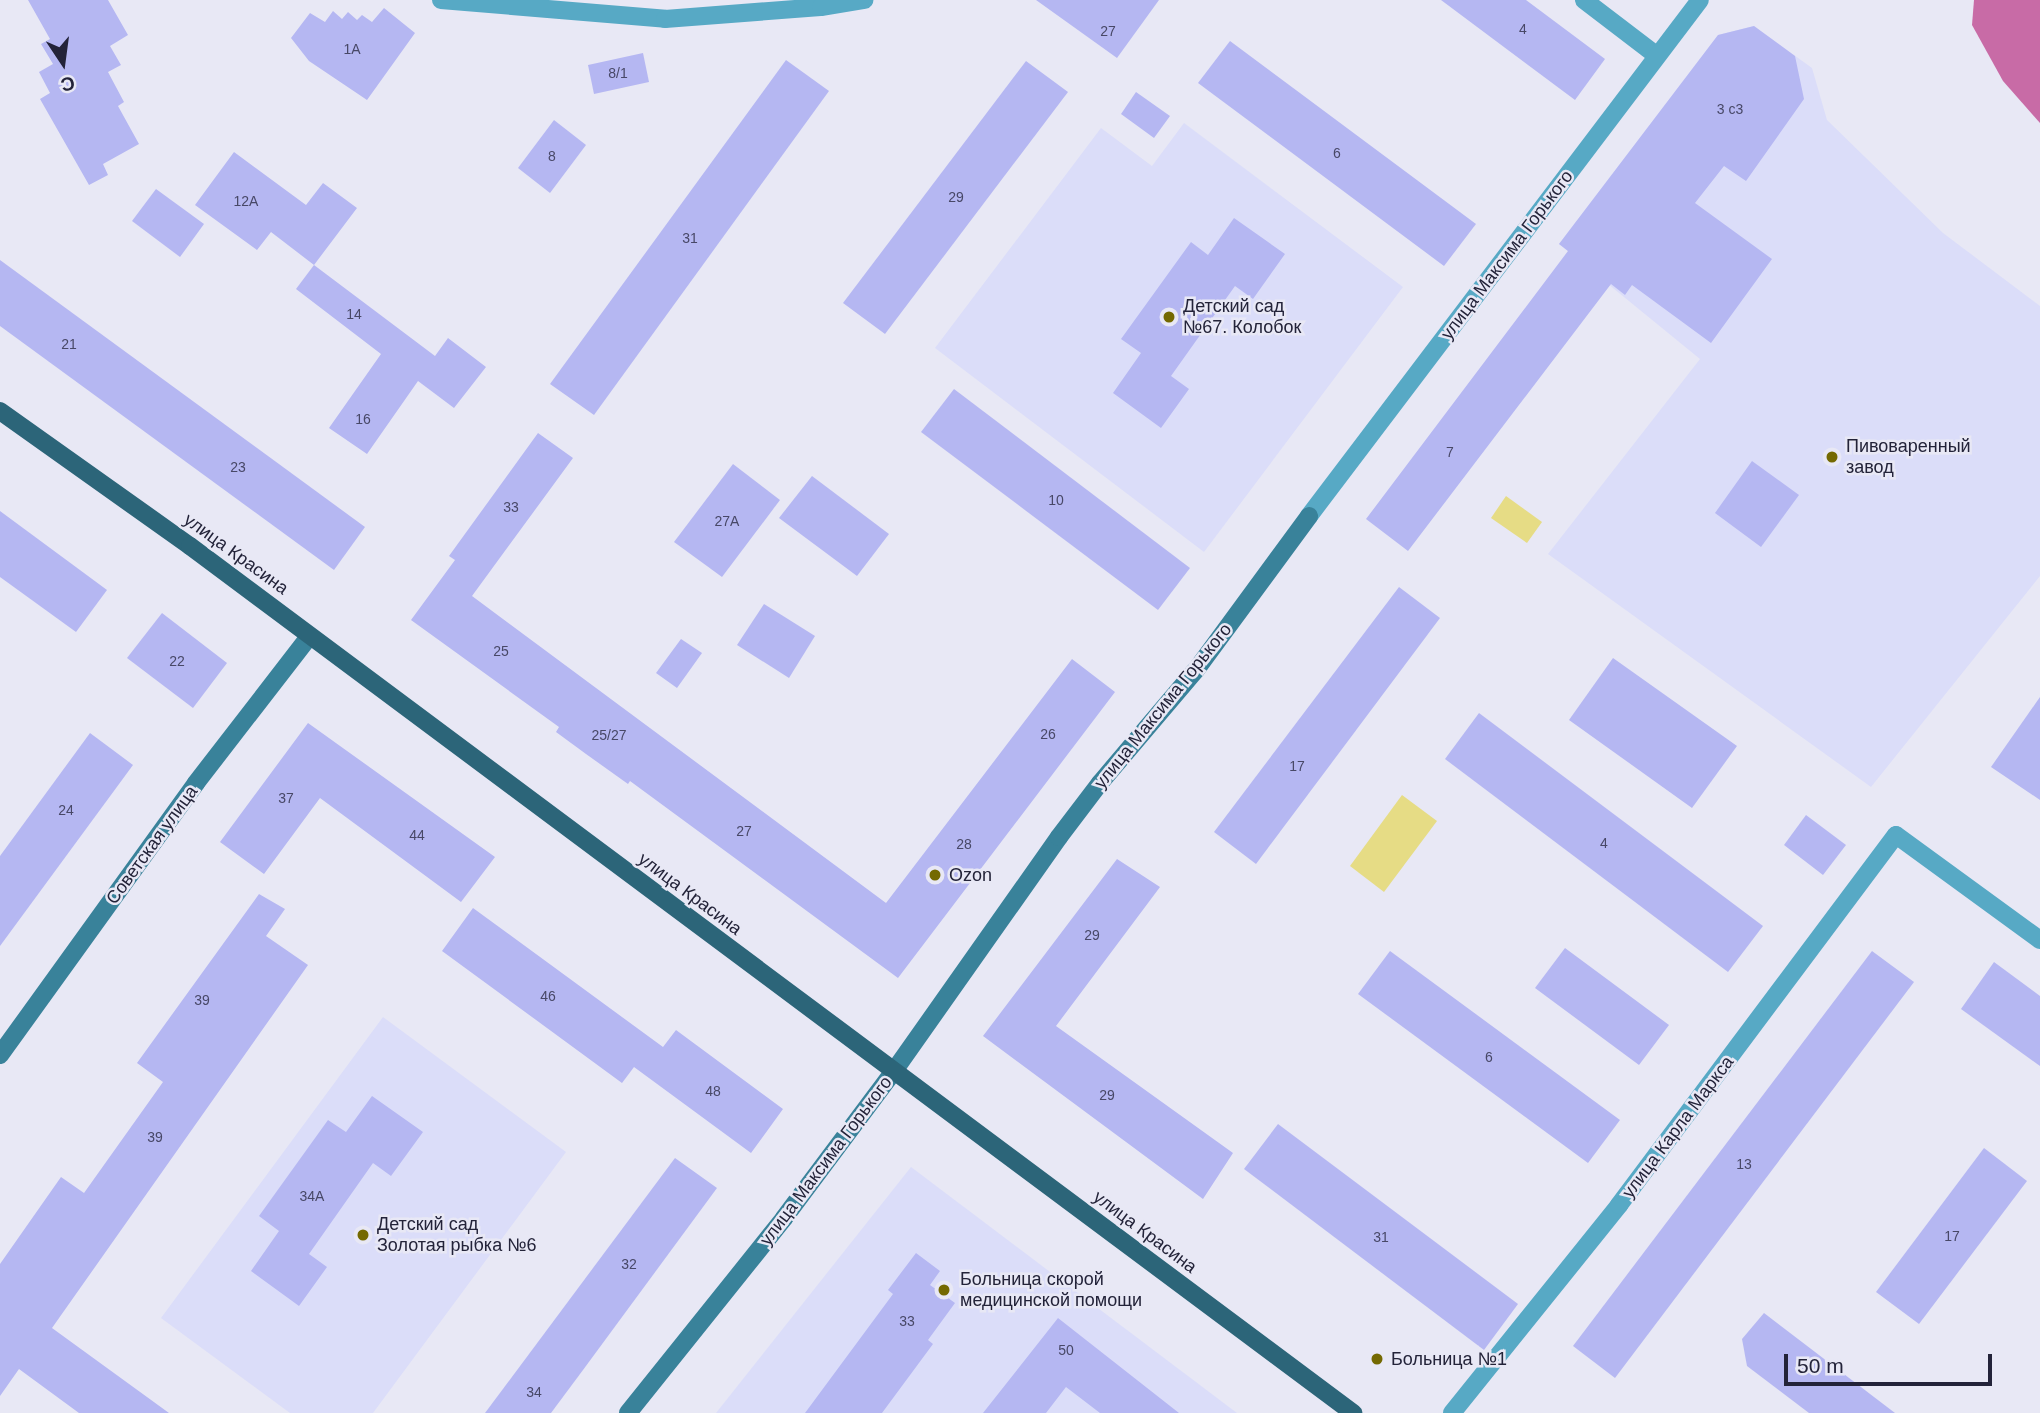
<!DOCTYPE html>
<meta charset="utf-8">
<style>
body{margin:0}
#map{position:relative;width:2040px;height:1413px;overflow:hidden;background:#e8e8f5;font-family:Arial,sans-serif}
div>[style]{position:absolute}
[style*='--x']{left:calc(var(--x)*1px);top:calc(var(--y)*1px);width:calc(var(--w)*1px);rotate:calc(var(--a)*1deg)}
.built>*{inset:0;background:#dbddf9}
.green>*{inset:0;background:#e6dc85}
.water>*{inset:0;background:#c86ba6}
.building>*{inset:0;background:#b5b7f2}
.street>*{height:18px;margin:-9px;padding:0 9px;transform-origin:9px;border-radius:9px;background:#57a9c5}
.secondary>*{height:18px;margin:-9px;padding:0 9px;transform-origin:9px;border-radius:9px;background:#39829a}
.primary>*{height:18px;margin:-9px;padding:0 9px;transform-origin:9px;border-radius:9px;background:#2c6579}
.dots>*{width:19px;height:19px;translate:-50% -50%;box-sizing:border-box;border:4px solid #e8e8f5;border-radius:50%}
span{translate:-50% -50%;white-space:nowrap;text-align:center;line-height:1.15;-webkit-text-stroke:5px #e8e8f5;paint-order:stroke}
.number-label{font-size:14px;color:#484867}
.number-label span{-webkit-text-stroke-width:0}
.street-label{font-size:18px;color:#232339}
.poi-label{font-size:18px;color:#232339}
.left{translate:0 -50%;text-align:left}
.north{position:absolute;left:28px;top:28px;width:70px;height:70px;-webkit-text-stroke:5px #e8e8f5;paint-order:stroke;rotate:167deg;font-size:19px;font-weight:700;line-height:28px;text-align:center;color:#232339}
.north::after{content:'';display:block;margin:auto;width:24px;height:32px;background:#232339;clip-path:polygon(50% 0,100% 100%,50% 72%,0 100%)}
.scale{position:absolute;left:1784px;top:1354px;width:208px;height:32px;box-sizing:border-box;border:4px solid #232339;border-top:0;padding-left:9px;font-size:21px;line-height:24px;white-space:nowrap;color:#232339;-webkit-text-stroke:5px #e8e8f5;paint-order:stroke}
</style>
<div id="map">
<div class="built">
<div style="clip-path:polygon(1754px 26px,1812px 68px,1827px 120px,1943px 233px,2040px 306px,2040px 576px,1871px 787px,1548px 554px,1700px 359px,1559px 244px,1718px 35px)"></div>
<div style="clip-path:polygon(1184px 123px,1403px 287px,1204px 552px,935px 348px,1101px 128px,1152px 166px)"></div>
<div style="clip-path:polygon(383px 1017px,566px 1152px,373px 1413px,290px 1413px,161px 1318px)"></div>
<div style="clip-path:polygon(911px 1167px,1237px 1413px,716px 1413px)"></div>
</div>
<div class="green">
<div style="clip-path:polygon(1506px 496px,1542px 522px,1527px 543px,1491px 518px)"></div>
<div style="clip-path:polygon(1402px 795px,1437px 821px,1384px 892px,1350px 866px)"></div>
</div>
<div class="water">
<div style="clip-path:polygon(1974px 0,2040px 0,2040px 123px,2003px 81px,1972px 25px)"></div>
</div>
<div class="building">
<div style="clip-path:polygon(28px 0,108px 0,128px 35px,110px 46px,121px 65px,108px 72px,124px 102px,118px 106px,139px 144px,103px 164px,108px 175px,89px 185px,40px 99px,50px 93px,39px 72px,53px 64px,41px 44px,50px 39px)"></div>
<div style="clip-path:polygon(1036px 0,1159px 0,1117px 58px)"></div>
<div style="clip-path:polygon(1441px 0,1526px 0,1605px 59px,1575px 100px)"></div>
<div style="clip-path:polygon(384px 8px,415px 33px,367px 100px,309px 61px,291px 38px,310px 13px,325px 22px,333px 11px,342px 19px,348px 12px,357px 20px,362px 15px,372px 22px)"></div>
<div style="clip-path:polygon(1754px 26px,1795px 56px,1804px 99px,1746px 181px,1724px 166px,1695px 203px,1772px 259px,1711px 343px,1632px 285px,1625px 295px,1611px 284px,1408px 551px,1366px 519px,1568px 251px,1559px 244px,1718px 35px)"></div>
<div style="clip-path:polygon(1230px 41px,1476px 224px,1444px 266px,1198px 83px)"></div>
<div style="clip-path:polygon(643px 53px,649px 82px,594px 94px,588px 65px)"></div>
<div style="clip-path:polygon(786px 60px,829px 91px,594px 415px,550px 384px)"></div>
<div style="clip-path:polygon(1026px 61px,1068px 92px,885px 334px,843px 303px)"></div>
<div style="clip-path:polygon(1136px 92px,1170px 116px,1154px 138px,1121px 114px)"></div>
<div style="clip-path:polygon(554px 120px,586px 145px,550px 193px,518px 168px)"></div>
<div style="clip-path:polygon(234px 152px,306px 205px,323px 183px,357px 208px,314px 265px,271px 232px,257px 250px,195px 205px)"></div>
<div style="clip-path:polygon(156px 189px,204px 224px,180px 257px,132px 221px)"></div>
<div style="clip-path:polygon(1234px 218px,1285px 254px,1253px 299px,1235px 286px,1171px 376px,1189px 389px,1161px 428px,1113px 393px,1141px 353px,1121px 339px,1191px 242px,1208px 255px)"></div>
<div style="clip-path:polygon(0 260px,365px 527px,334px 570px,0 326px)"></div>
<div style="clip-path:polygon(314px 265px,435px 356px,448px 338px,486px 367px,454px 408px,418px 381px,367px 454px,329px 428px,381px 354px,296px 289px)"></div>
<div style="clip-path:polygon(954px 389px,1190px 568px,1158px 610px,921px 432px)"></div>
<div style="clip-path:polygon(538px 433px,573px 458px,472px 596px,886px 903px,1072px 659px,1115px 692px,898px 978px,630px 781px,628px 784px,586px 754px,556px 732px,559px 727px,411px 620px,455px 560px,449px 556px)"></div>
<div style="clip-path:polygon(1752px 461px,1799px 495px,1761px 547px,1715px 513px)"></div>
<div style="clip-path:polygon(733px 464px,780px 500px,722px 577px,674px 542px)"></div>
<div style="clip-path:polygon(812px 476px,889px 534px,857px 576px,779px 518px)"></div>
<div style="clip-path:polygon(0 511px,107px 590px,76px 632px,0 577px)"></div>
<div style="clip-path:polygon(1399px 587px,1440px 618px,1256px 864px,1214px 832px)"></div>
<div style="clip-path:polygon(764px 604px,815px 636px,789px 678px,737px 645px)"></div>
<div style="clip-path:polygon(162px 613px,227px 663px,193px 708px,127px 658px)"></div>
<div style="clip-path:polygon(681px 639px,702px 653px,677px 688px,656px 673px)"></div>
<div style="clip-path:polygon(1613px 658px,1737px 746px,1692px 808px,1569px 720px)"></div>
<div style="clip-path:polygon(2040px 697px,2040px 800px,1991px 767px)"></div>
<div style="clip-path:polygon(1479px 713px,1763px 926px,1728px 972px,1445px 759px)"></div>
<div style="clip-path:polygon(308px 723px,495px 857px,461px 902px,320px 798px,264px 874px,220px 842px)"></div>
<div style="clip-path:polygon(90px 733px,133px 765px,0 946px,0 856px)"></div>
<div style="clip-path:polygon(1806px 815px,1846px 845px,1823px 875px,1784px 845px)"></div>
<div style="clip-path:polygon(1117px 859px,1160px 887px,1056px 1026px,1233px 1153px,1203px 1199px,983px 1036px)"></div>
<div style="clip-path:polygon(259px 894px,285px 909px,266px 936px,308px 965px,52px 1328px,169px 1413px,79px 1413px,19px 1369px,0 1396px,0 1264px,61px 1177px,84px 1193px,163px 1082px,137px 1063px)"></div>
<div style="clip-path:polygon(473px 908px,663px 1047px,676px 1030px,783px 1109px,751px 1153px,634px 1067px,622px 1083px,442px 951px)"></div>
<div style="clip-path:polygon(1565px 948px,1669px 1025px,1639px 1065px,1535px 988px)"></div>
<div style="clip-path:polygon(1390px 951px,1620px 1120px,1588px 1163px,1358px 994px)"></div>
<div style="clip-path:polygon(1872px 951px,1914px 982px,1615px 1378px,1573px 1346px)"></div>
<div style="clip-path:polygon(1994px 962px,2040px 996px,2040px 1066px,1961px 1009px)"></div>
<div style="clip-path:polygon(372px 1096px,423px 1132px,391px 1176px,373px 1163px,309px 1254px,327px 1267px,299px 1306px,251px 1271px,279px 1231px,259px 1216px,328px 1120px,346px 1132px)"></div>
<div style="clip-path:polygon(1278px 1124px,1518px 1304px,1484px 1350px,1244px 1169px)"></div>
<div style="clip-path:polygon(1984px 1148px,2027px 1181px,1919px 1324px,1876px 1292px)"></div>
<div style="clip-path:polygon(675px 1158px,717px 1188px,583px 1370px,551px 1413px,485px 1413px)"></div>
<div style="clip-path:polygon(916px 1253px,940px 1271px,930px 1285px,955px 1303px,928px 1340px,933px 1344px,882px 1413px,805px 1413px,893px 1294px,888px 1290px)"></div>
<div style="clip-path:polygon(1764px 1313px,1895px 1413px,1809px 1413px,1747px 1366px,1742px 1339px)"></div>
<div style="clip-path:polygon(1058px 1318px,1179px 1413px,1100px 1413px,1066px 1387px,1046px 1413px,983px 1413px)"></div>
</div>
<div class="street">
<div style="--x:441;--y:0;--w:225;--a:4.8"></div>
<div style="--x:665;--y:19;--w:156;--a:-4.4"></div>
<div style="--x:821;--y:7;--w:44;--a:-9.2"></div>
<div style="--x:1584;--y:0;--w:91;--a:37.4"></div>
<div style="--x:1309;--y:516;--w:647;--a:-52.85"></div>
<div style="--x:1452;--y:1413;--w:267;--a:-51.2"></div>
<div style="--x:1619;--y:1205;--w:462;--a:-53.2"></div>
<div style="--x:1896;--y:835;--w:178;--a:36.1"></div>
</div>
<div class="secondary">
<div style="--x:0;--y:1055;--w:335;--a:-54.2"></div>
<div style="--x:196;--y:783;--w:185;--a:-52.3"></div>
<div style="--x:628;--y:1413;--w:250;--a:-51.3"></div>
<div style="--x:784;--y:1218;--w:184;--a:-53.2"></div>
<div style="--x:894;--y:1071;--w:286;--a:-54.8"></div>
<div style="--x:1059;--y:837;--w:68;--a:-52.8"></div>
<div style="--x:1100;--y:783;--w:148;--a:-49.7"></div>
<div style="--x:1196;--y:670;--w:191;--a:-53.7"></div>
</div>
<div class="primary">
<div style="--x:0;--y:411;--w:233;--a:35.4"></div>
<div style="--x:190;--y:546;--w:1451;--a:36.7"></div>
</div>
<div class="dots">
<div style="left:1169px;top:317px;background:#746901"></div>
<div style="left:1832px;top:457px;background:#746901"></div>
<div style="left:935px;top:875px;background:#746901"></div>
<div style="left:363px;top:1235px;background:#746901"></div>
<div style="left:944px;top:1290px;background:#746901"></div>
<div style="left:1377px;top:1359px;background:#746901"></div>
</div>
<div class="number-label">
<span style="left:1523px;top:29px">4</span>
<span style="left:1108px;top:31px">27</span>
<span style="left:352px;top:49px">1А</span>
<span style="left:618px;top:73px">8/1</span>
<span style="left:1730px;top:109px">3 с3</span>
<span style="left:1337px;top:153px">6</span>
<span style="left:552px;top:156px">8</span>
<span style="left:956px;top:197px">29</span>
<span style="left:246px;top:201px">12А</span>
<span style="left:690px;top:238px">31</span>
<span style="left:354px;top:314px">14</span>
<span style="left:69px;top:344px">21</span>
<span style="left:363px;top:419px">16</span>
<span style="left:1450px;top:452px">7</span>
<span style="left:238px;top:467px">23</span>
<span style="left:1056px;top:500px">10</span>
<span style="left:511px;top:507px">33</span>
<span style="left:727px;top:521px">27А</span>
<span style="left:501px;top:651px">25</span>
<span style="left:177px;top:661px">22</span>
<span style="left:1048px;top:734px">26</span>
<span style="left:609px;top:735px">25/27</span>
<span style="left:1297px;top:766px">17</span>
<span style="left:286px;top:798px">37</span>
<span style="left:66px;top:810px">24</span>
<span style="left:744px;top:831px">27</span>
<span style="left:417px;top:835px">44</span>
<span style="left:1604px;top:843px">4</span>
<span style="left:964px;top:844px">28</span>
<span style="left:1092px;top:935px">29</span>
<span style="left:548px;top:996px">46</span>
<span style="left:202px;top:1000px">39</span>
<span style="left:1489px;top:1057px">6</span>
<span style="left:713px;top:1091px">48</span>
<span style="left:1107px;top:1095px">29</span>
<span style="left:155px;top:1137px">39</span>
<span style="left:1744px;top:1164px">13</span>
<span style="left:312px;top:1196px">34А</span>
<span style="left:1952px;top:1236px">17</span>
<span style="left:1381px;top:1237px">31</span>
<span style="left:629px;top:1264px">32</span>
<span style="left:907px;top:1321px">33</span>
<span style="left:1066px;top:1350px">50</span>
<span style="left:534px;top:1392px">34</span>
</div>
<div class="street-label">
<span style="left:1507px;top:255px;rotate:-53deg">улица Максима Горького</span>
<span style="left:236px;top:554px;rotate:36deg">улица Красина</span>
<span style="left:1163px;top:706px;rotate:-51deg">улица Максима Горького</span>
<span style="left:152px;top:845px;rotate:-54deg">Советская улица</span>
<span style="left:690px;top:894px;rotate:37deg">улица Красина</span>
<span style="left:1678px;top:1127px;rotate:-53deg">улица Карла Маркса</span>
<span style="left:826px;top:1161px;rotate:-53deg">улица Максима Горького</span>
<span style="left:1145px;top:1232px;rotate:37deg">улица Красина</span>
</div>
<div class="poi-label">
<span class="left" style="left:1183px;top:317px">Детский сад<br>№67. Колобок</span>
<span class="left" style="left:1846px;top:457px">Пивоваренный<br>завод</span>
<span class="left" style="left:949px;top:875px">Ozon</span>
<span class="left" style="left:377px;top:1235px">Детский сад<br>Золотая рыбка №6</span>
<span class="left" style="left:960px;top:1290px">Больница скорой<br>медицинской помощи</span>
<span class="left" style="left:1391px;top:1359px">Больница №1</span>
</div>
<div class="north">С</div>
<div class="scale">50 m</div>
</div>
